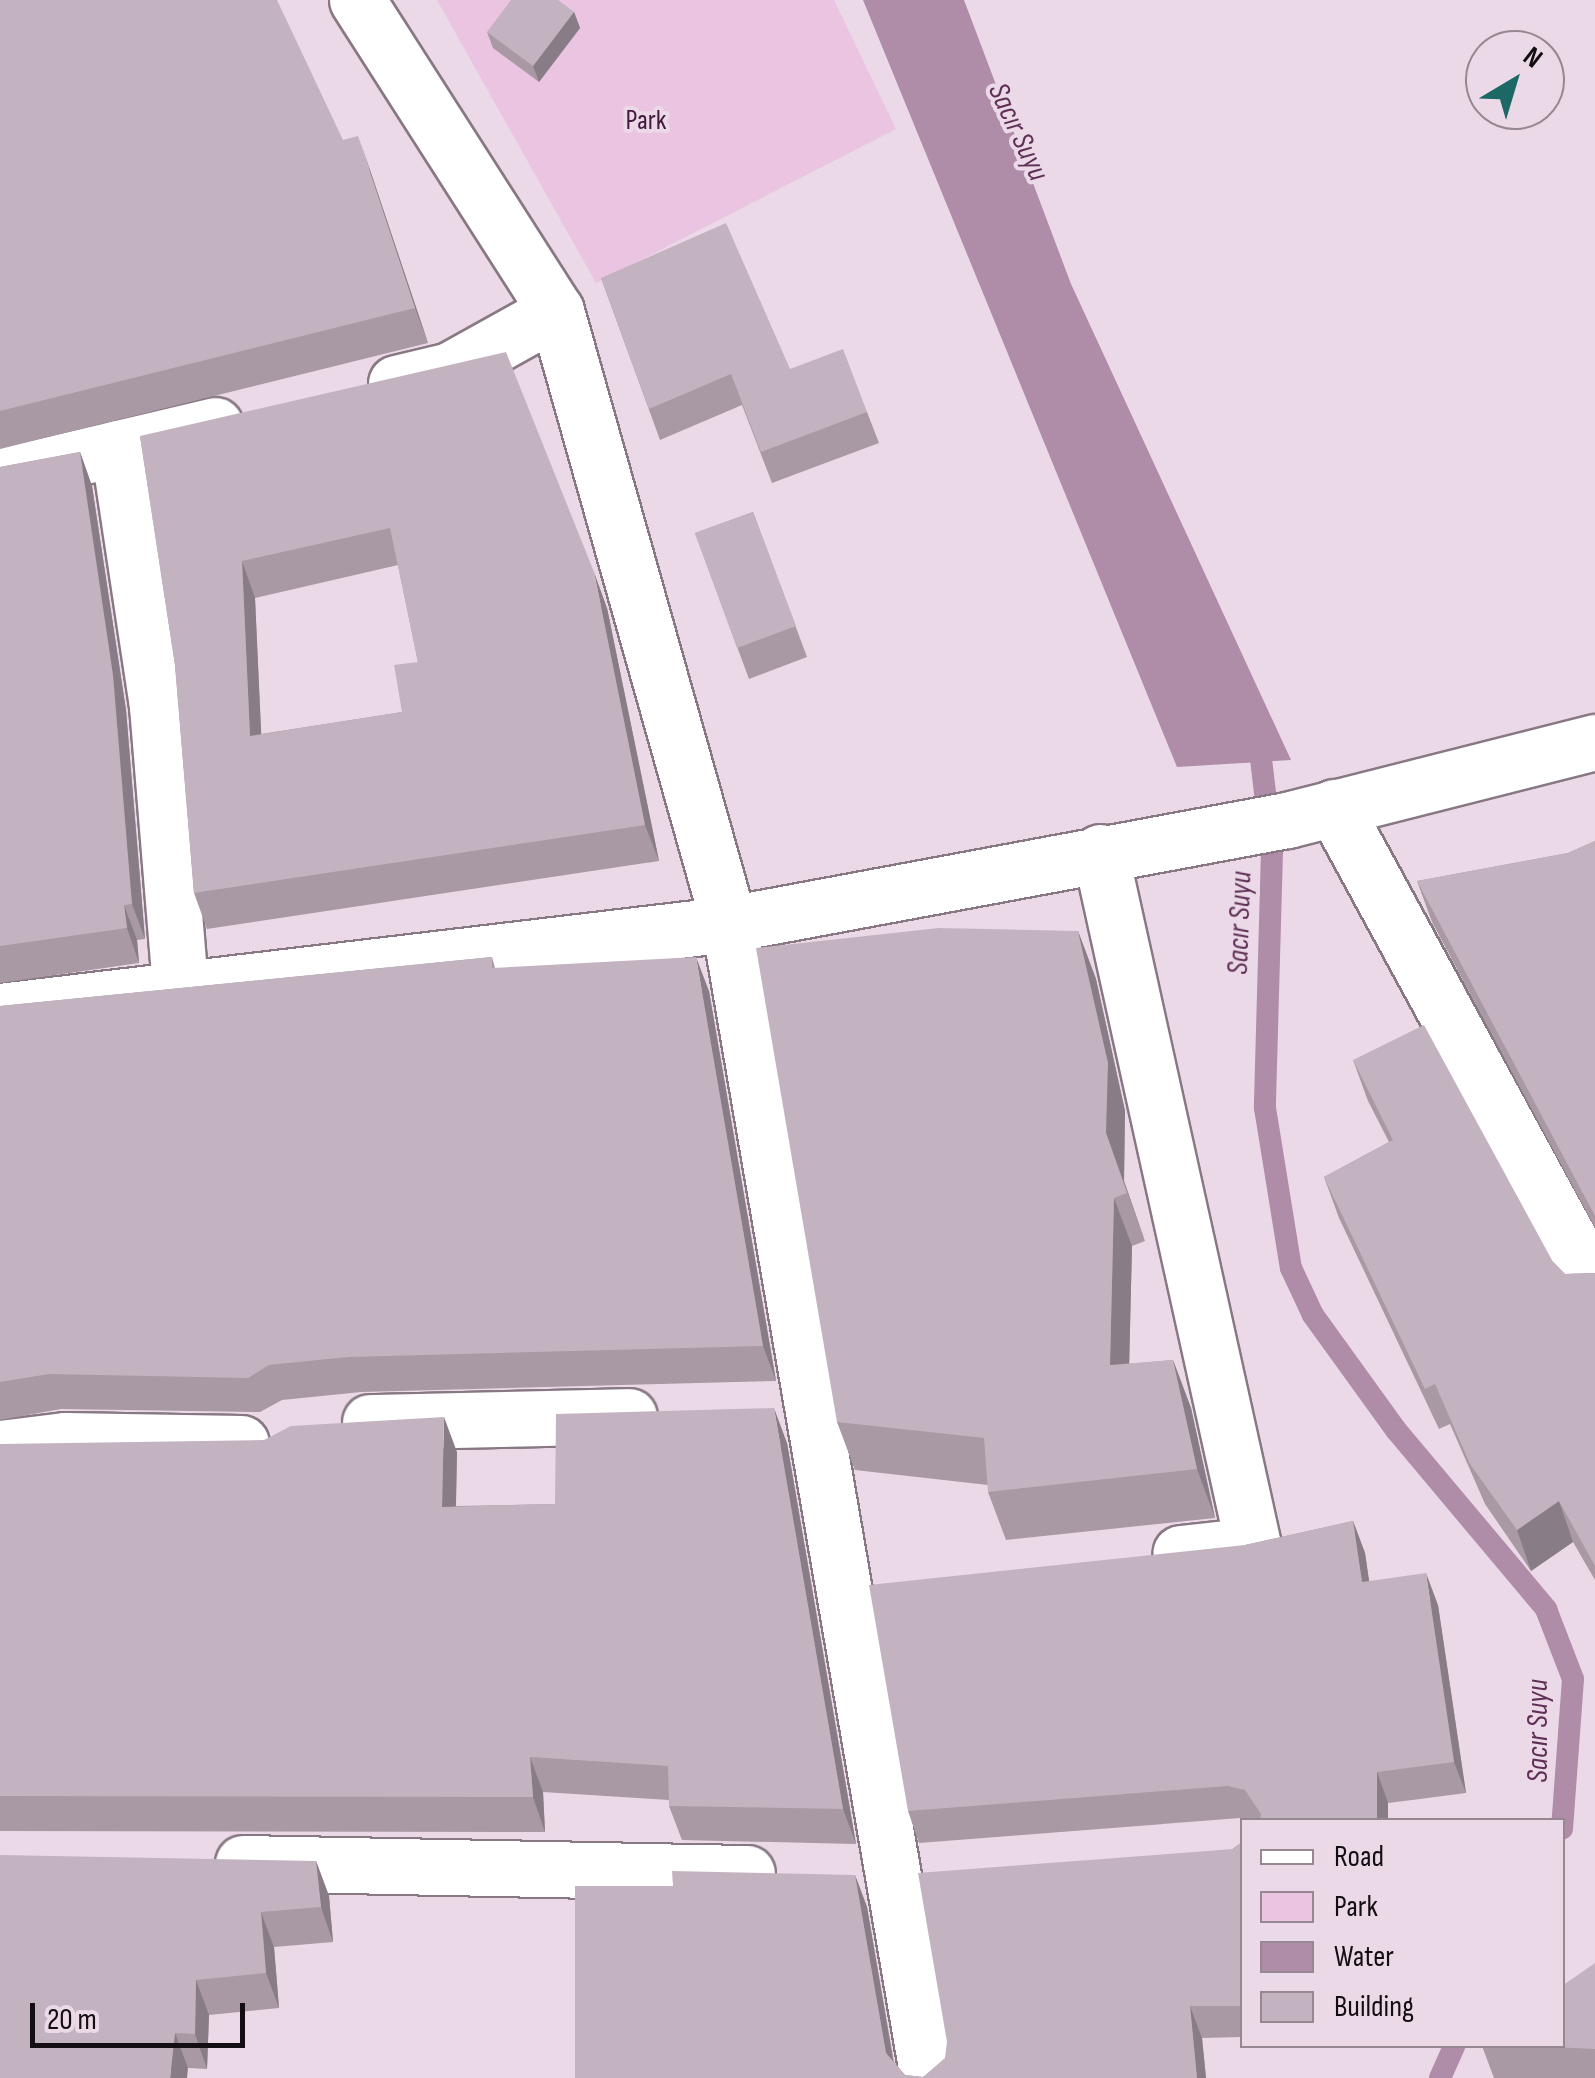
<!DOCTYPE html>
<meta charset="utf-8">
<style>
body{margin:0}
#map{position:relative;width:1595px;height:2078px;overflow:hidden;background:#ebd9e7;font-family:"Sofia Sans Condensed",sans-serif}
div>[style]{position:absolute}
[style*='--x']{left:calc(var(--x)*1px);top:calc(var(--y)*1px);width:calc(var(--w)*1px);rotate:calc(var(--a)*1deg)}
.green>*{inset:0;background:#eac4e1}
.water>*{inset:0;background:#af8ca7}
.stream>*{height:22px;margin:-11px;padding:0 11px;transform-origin:11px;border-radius:11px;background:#af8ca7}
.roads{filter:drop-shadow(2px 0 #887884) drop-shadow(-2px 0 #887884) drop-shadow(0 2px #887884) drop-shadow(0 -2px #887884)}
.street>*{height:55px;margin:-27.5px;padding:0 27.5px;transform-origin:27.5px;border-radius:27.5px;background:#fff}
.secondary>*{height:55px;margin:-27.5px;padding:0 27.5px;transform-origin:27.5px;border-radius:27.5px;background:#fff}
.wall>*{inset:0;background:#a899a4}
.shaded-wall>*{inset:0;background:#887d86}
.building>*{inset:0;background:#c3b2bf}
span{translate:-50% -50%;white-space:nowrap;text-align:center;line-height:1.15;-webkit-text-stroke:8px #ebd9e7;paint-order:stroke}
.park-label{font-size:28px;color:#44173d}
.water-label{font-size:30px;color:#5f2f56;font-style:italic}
.legend{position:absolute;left:1240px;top:1818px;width:325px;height:230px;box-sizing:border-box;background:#ebd9e7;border:2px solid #958892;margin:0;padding:12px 18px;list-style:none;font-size:30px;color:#130e12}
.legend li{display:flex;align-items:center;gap:20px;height:50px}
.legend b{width:50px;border:2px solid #958892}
.north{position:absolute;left:1465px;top:30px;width:100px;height:100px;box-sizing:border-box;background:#ebd9e7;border:2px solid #958892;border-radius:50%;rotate:38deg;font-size:28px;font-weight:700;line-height:40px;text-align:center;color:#130e12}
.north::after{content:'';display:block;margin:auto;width:35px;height:45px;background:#1b6866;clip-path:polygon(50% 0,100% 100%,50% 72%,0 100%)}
.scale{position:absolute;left:30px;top:2003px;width:215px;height:45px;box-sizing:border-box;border:5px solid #130e12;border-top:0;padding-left:12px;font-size:30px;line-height:35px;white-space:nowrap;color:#130e12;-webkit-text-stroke:8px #ebd9e7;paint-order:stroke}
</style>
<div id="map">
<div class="green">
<div style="clip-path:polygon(437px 0,834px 0,896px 129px,596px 283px)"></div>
</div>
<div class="water">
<div style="clip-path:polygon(863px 0,964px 0,1071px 284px,1291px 760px,1177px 767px)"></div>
</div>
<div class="stream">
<div style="--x:1258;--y:734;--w:118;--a:83.2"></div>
<div style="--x:1272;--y:851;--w:257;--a:91.6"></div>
<div style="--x:1265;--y:1108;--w:162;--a:80.8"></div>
<div style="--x:1291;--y:1268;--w:52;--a:64.9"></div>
<div style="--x:1313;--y:1315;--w:142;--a:54.2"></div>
<div style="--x:1396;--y:1430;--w:234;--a:50"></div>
<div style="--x:1546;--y:1609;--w:75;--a:68.9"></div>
<div style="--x:1573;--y:1679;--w:150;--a:94.2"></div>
<div style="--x:1440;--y:2078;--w:35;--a:-66"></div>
</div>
<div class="roads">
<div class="street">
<div style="--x:357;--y:0;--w:369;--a:57.4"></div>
<div style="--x:556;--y:311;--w:637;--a:74.24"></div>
<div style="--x:729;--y:924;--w:1171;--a:80.22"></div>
<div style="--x:396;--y:383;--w:56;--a:-13.5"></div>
<div style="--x:450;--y:370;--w:121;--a:-29.1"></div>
<div style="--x:118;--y:448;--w:261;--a:81.4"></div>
<div style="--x:157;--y:706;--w:279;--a:85.3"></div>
<div style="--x:0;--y:476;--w:221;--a:-13.3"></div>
<div style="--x:1334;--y:807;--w:546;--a:61.46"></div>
<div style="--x:1100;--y:852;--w:710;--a:77.55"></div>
<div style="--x:1253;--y:1545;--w:73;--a:173.7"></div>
<div style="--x:370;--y:1422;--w:259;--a:-1.3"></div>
<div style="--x:0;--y:1448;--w:65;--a:-7"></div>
<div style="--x:65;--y:1440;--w:176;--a:1"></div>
<div style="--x:243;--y:1863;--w:504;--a:1.14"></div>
</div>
<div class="secondary">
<div style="--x:0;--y:1011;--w:734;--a:-6.81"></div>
<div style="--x:729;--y:924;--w:568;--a:-10.56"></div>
<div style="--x:1287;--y:820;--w:318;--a:-14.2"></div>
</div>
</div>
<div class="wall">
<div style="clip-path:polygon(0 0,343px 140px,370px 170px,428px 343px,0 449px)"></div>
<div style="clip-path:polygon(574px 12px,580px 28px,539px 82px,493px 48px,487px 32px)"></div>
<div style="clip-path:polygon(601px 278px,790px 369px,867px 412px,879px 443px,772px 483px,742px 405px,660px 440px)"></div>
<div style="clip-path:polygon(evenodd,140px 436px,607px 608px,659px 861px,207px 929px,194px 893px,175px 665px,140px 436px,398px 565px,418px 662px,402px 712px,261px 734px,255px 598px,398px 565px)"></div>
<div style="clip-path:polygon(80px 452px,92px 486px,126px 710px,145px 939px,137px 940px,139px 963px,0 983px,0 467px)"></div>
<div style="clip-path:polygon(753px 512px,807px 657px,749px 679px,695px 533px)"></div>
<div style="clip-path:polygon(1595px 841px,1595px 1228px,1432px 922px,1417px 881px,1568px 853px)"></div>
<div style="clip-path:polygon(1078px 931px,1096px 979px,1125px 1111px,1124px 1181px,1145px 1241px,1132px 1246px,1129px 1364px,1173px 1360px,1191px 1408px,1215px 1518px,1006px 1540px,988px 1492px,988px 1485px,855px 1470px,837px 1422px)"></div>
<div style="clip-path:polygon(492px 957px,495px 968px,709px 991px,776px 1381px,361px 1392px,282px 1400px,260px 1412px,61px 1409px,0 1420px,0 1006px)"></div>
<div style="clip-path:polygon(1353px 1060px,1565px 1274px,1595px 1273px,1595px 1580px,1573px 1542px,1531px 1571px,1485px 1504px,1450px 1424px,1439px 1429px,1339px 1218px,1324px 1177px,1389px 1142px,1368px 1101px)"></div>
<div style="clip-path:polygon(787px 1443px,856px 1844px,682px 1840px,669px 1806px,669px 1800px,543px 1792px,545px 1832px,0 1831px,0 1444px,457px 1452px,456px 1506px,555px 1504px)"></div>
<div style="clip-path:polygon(1353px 1521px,1365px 1553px,1369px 1582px,1438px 1605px,1466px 1793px,1388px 1803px,1388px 1820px,1252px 1820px,1240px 1818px,919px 1843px,908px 1811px,1245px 1545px)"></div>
<div style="clip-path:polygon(1242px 1842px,1242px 2037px,1202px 2038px,1206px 2078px,575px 2078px,673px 1886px,855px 1875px,867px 1907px,894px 2062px,905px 2075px,923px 2077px)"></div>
<div style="clip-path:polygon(316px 1861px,329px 1896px,333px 1942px,274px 1947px,279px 2008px,209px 2015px,207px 2069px,188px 2068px,0 2078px)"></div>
<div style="clip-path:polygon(1595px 1963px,1595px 2078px,1494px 2078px,1482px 2046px,1562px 2046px)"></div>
</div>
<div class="shaded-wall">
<div style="clip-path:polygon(574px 12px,580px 28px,539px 82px,533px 66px)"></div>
<div style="clip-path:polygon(358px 136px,370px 170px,428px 343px,415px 308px)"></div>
<div style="clip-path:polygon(80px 452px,92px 486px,126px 710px,145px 939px,132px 904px)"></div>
<div style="clip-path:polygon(242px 561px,255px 598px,263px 772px,250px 736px)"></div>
<div style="clip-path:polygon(594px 572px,607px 608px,659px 861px,645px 825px)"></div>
<div style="clip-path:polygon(124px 905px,137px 940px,139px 963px,127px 928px)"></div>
<div style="clip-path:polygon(1078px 931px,1096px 979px,1125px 1111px,1124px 1181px,1145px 1241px,1106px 1133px)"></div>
<div style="clip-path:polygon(696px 957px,709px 991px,776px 1381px,763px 1346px)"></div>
<div style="clip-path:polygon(1114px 1198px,1132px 1246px,1128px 1414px,1110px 1365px)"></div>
<div style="clip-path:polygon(1173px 1360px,1191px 1408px,1215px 1518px,1197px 1469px)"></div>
<div style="clip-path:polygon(774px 1408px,787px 1443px,856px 1844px,843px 1809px)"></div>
<div style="clip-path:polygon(444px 1417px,457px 1452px,455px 1542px,442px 1507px)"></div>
<div style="clip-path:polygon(1559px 1501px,1573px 1542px,1531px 1571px,1517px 1530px)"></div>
<div style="clip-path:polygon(1353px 1521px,1365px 1553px,1374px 1614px,1362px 1582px)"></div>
<div style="clip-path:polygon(1426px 1573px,1438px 1605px,1466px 1793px,1454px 1762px)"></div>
<div style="clip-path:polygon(530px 1757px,543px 1792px,545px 1832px,533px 1797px)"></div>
<div style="clip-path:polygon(1377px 1772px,1388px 1803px,1388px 1820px,1377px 1820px)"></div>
<div style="clip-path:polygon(316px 1861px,329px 1896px,333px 1942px,321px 1907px)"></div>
<div style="clip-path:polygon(855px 1875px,867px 1907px,896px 2078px,886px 2053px)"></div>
<div style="clip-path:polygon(261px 1912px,274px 1947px,279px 2008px,266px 1973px)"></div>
<div style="clip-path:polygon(196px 1980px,209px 2015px,207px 2069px,195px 2034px)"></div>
<div style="clip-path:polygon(1190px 2006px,1202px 2038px,1206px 2078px,1197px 2078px)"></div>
<div style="clip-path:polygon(175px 2033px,188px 2068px,187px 2078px,170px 2078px)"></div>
</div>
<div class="building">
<div style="clip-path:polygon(0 0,277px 0,343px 140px,358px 136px,415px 308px,0 411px)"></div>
<div style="clip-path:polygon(511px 0,558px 0,574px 12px,533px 66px,487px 32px)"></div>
<div style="clip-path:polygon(726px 223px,790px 369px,843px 349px,867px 412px,761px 452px,731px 374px,649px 409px,601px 278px)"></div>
<div style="clip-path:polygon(evenodd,506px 352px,594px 572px,645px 825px,194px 893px,175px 665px,140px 436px,506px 352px,390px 528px,418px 662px,394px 665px,402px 712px,250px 736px,242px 561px,390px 528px)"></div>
<div style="clip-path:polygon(80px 452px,113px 675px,132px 904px,124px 905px,127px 928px,0 946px,0 467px)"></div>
<div style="clip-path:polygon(753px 512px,796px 626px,737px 648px,695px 533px)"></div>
<div style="clip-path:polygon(1595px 841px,1595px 1216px,1417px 881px,1568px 853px)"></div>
<div style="clip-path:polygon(939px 928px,1078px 931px,1108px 1063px,1106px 1133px,1127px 1193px,1114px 1198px,1110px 1365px,1173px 1360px,1197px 1469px,988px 1492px,984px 1438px,837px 1422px,756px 948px)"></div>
<div style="clip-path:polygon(492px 957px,492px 968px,696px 957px,763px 1346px,348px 1357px,269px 1365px,248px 1378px,49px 1374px,0 1382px,0 1006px)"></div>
<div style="clip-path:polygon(1424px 1025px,1553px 1262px,1565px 1274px,1595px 1273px,1595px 1566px,1559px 1501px,1517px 1530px,1470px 1464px,1435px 1384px,1425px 1389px,1324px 1177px,1393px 1140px,1353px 1060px)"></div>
<div style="clip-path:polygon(774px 1408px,843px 1809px,669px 1806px,668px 1766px,530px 1757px,533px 1797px,0 1796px,0 1444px,264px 1440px,291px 1426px,444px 1417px,442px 1507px,555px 1504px,556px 1414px)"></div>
<div style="clip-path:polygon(1353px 1521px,1362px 1582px,1426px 1573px,1454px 1762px,1377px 1772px,1377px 1820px,1260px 1820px,1261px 1814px,1245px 1790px,1228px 1786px,908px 1811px,869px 1585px,1245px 1545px)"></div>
<div style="clip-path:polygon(1242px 1842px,1242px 2006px,1190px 2006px,1197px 2078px,575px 2078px,575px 1886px,673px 1886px,672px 1871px,855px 1875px,886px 2053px,905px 2075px,923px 2077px,945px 2058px,947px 2042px,918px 1873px,1233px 1849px)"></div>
<div style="clip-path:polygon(0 1855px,316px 1861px,321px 1907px,261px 1912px,266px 1973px,196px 1980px,195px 2034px,175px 2033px,170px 2078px,0 2078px)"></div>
<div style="clip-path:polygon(1595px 1963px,1595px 2049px,1529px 2046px,1562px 2046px,1562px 1986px)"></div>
</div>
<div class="park-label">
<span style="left:646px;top:121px">Park</span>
</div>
<div class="water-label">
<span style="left:1018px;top:132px;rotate:65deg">Sacır Suyu</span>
<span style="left:1240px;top:923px;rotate:-88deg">Sacır Suyu</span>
<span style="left:1538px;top:1731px;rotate:-90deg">Sacır Suyu</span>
</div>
<ul class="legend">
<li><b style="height:12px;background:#fff"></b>Road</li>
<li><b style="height:28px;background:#eac4e1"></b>Park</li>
<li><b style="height:28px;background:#af8ca7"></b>Water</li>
<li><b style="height:28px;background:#c3b2bf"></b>Building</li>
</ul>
<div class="north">N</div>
<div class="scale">20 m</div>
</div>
